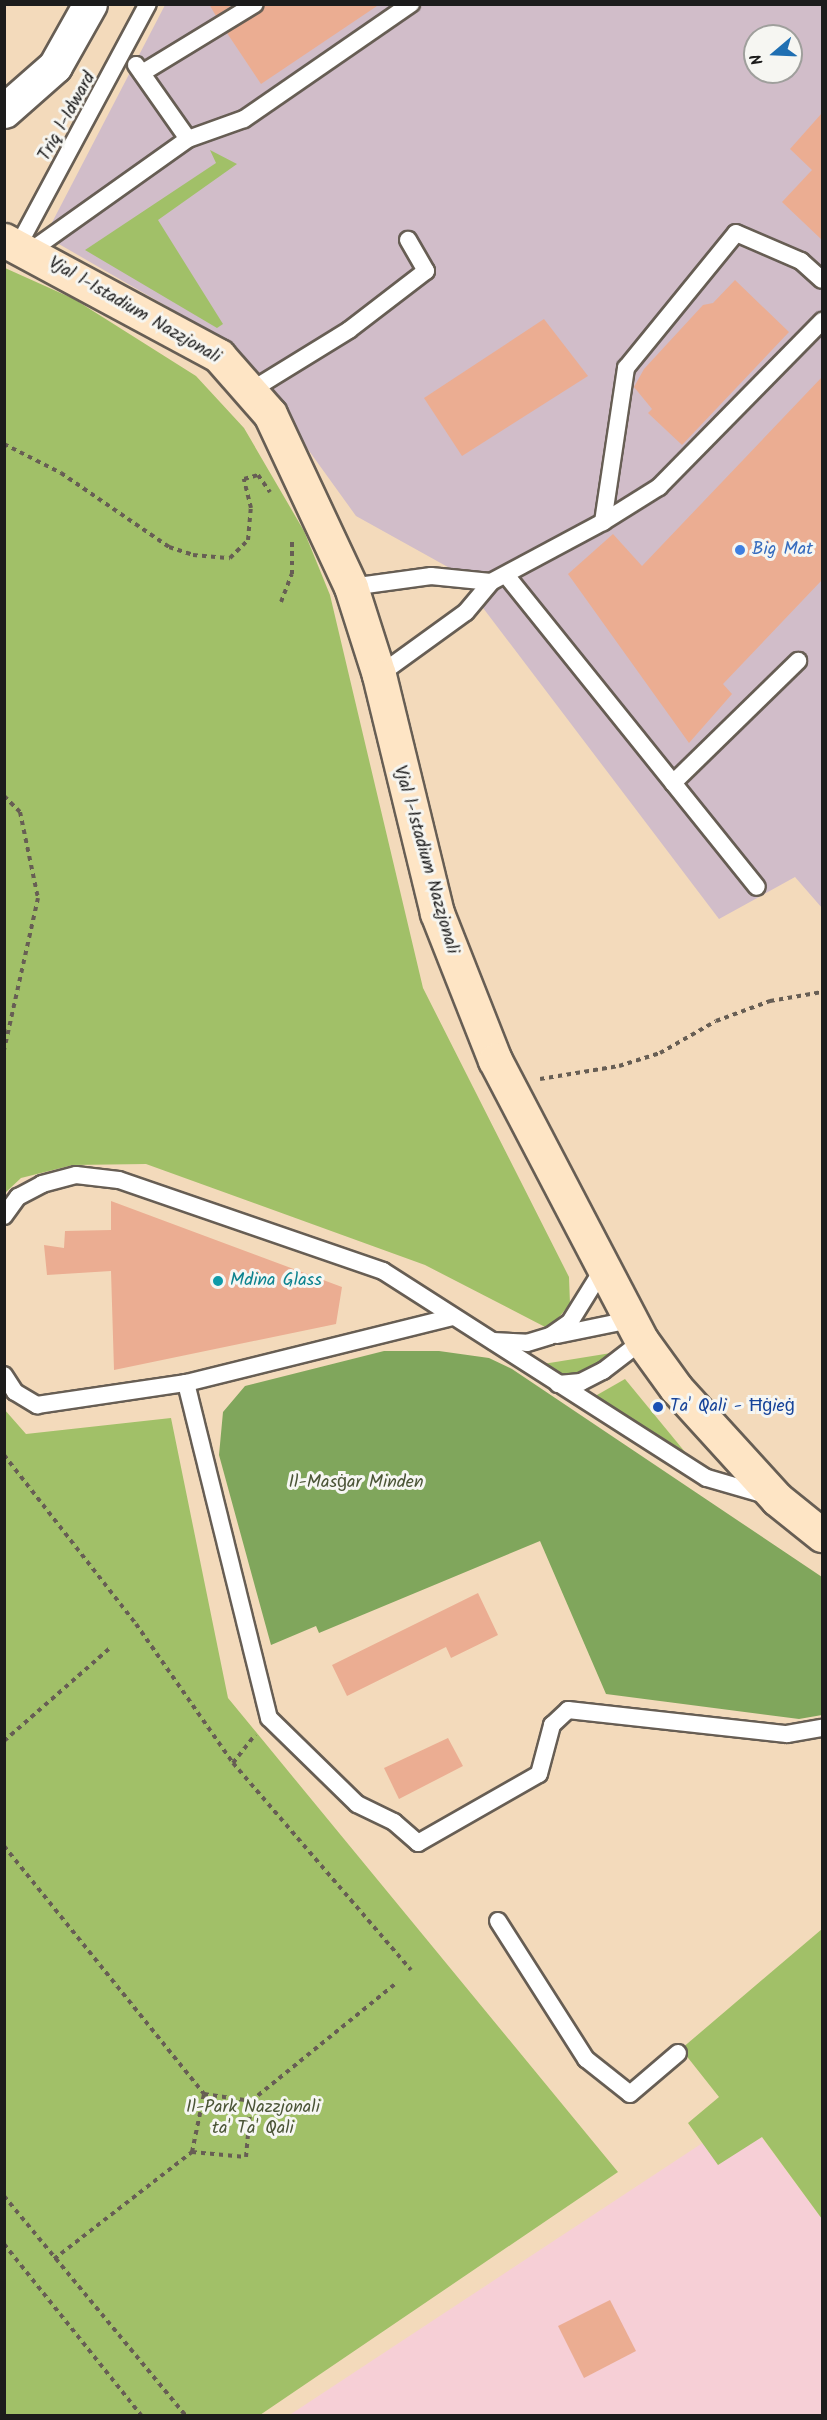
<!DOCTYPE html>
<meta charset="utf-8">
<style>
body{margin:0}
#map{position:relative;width:827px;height:2420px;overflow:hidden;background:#f3dabb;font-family:Kalam,sans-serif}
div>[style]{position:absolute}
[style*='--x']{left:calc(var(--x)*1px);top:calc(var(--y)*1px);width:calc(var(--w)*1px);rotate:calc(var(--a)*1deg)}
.built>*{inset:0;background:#f6cfd6}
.industrial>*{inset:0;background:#d1bdc9}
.green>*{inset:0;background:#a1c068}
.forest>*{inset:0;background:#80a65c}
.building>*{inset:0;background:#ebad92}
.path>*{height:4px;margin-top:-2px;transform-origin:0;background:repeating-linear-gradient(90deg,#675e54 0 4.5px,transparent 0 9px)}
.roads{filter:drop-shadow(2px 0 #675e54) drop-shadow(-2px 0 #675e54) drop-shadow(0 2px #675e54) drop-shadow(0 -2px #675e54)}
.service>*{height:16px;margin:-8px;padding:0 8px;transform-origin:8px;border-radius:8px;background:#fff}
.minor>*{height:33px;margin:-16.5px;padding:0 16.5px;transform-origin:16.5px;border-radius:16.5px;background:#fff}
.secondary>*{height:33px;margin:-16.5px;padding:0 16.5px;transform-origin:16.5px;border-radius:16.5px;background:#fee5c5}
.dots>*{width:16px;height:16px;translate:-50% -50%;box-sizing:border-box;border:3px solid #f6f6f2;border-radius:50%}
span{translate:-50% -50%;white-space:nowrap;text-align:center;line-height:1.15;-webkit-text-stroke:6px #f6f6f2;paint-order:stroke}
.street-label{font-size:18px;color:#1c1c1c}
.shop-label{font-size:18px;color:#366cbe}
.left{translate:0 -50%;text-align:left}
.culture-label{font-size:18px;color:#0d838f}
.transit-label{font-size:18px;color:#164399}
.park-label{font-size:18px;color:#4b5537}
.frame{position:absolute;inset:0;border:6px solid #1c1c1c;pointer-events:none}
.north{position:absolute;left:743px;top:24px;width:60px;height:60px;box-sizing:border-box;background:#f6f6f2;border:2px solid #9f9f9c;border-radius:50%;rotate:251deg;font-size:16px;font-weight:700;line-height:24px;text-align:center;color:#1c1c1c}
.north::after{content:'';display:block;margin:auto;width:21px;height:27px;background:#1f6fb2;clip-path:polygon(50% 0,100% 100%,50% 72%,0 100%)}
</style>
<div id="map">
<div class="built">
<div style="clip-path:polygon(745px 2115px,822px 2219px,822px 2415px,288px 2416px)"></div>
</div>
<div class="industrial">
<div style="clip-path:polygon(evenodd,165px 5px,822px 5px,822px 908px,795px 877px,719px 919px,455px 571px,356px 516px,232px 344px,45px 236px,165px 5px,755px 36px,791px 36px,791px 72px,755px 72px,755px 36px)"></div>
</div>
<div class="green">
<div style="clip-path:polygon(210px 150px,237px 164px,158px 220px,223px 324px,217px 328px,85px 250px,216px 163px)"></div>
<div style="clip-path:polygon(5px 268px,74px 299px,196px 376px,244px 428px,304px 531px,330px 595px,423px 988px,569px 1277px,570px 1304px,549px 1329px,425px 1265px,146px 1164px,73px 1165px,21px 1178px,5px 1193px)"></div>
<div style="clip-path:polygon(611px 1353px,586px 1375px,565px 1378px,537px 1365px)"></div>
<div style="clip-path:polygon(625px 1379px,699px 1469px,590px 1399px)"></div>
<div style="clip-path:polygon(4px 1409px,26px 1434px,171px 1418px,228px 1698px,618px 2172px,260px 2415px,5px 2415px)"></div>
<div style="clip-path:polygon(822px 1929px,822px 2219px,762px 2137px,718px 2165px,688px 2123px,719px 2097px,681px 2049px)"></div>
</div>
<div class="forest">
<div style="clip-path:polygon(384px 1351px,439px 1351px,489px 1358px,512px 1369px,822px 1577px,822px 1715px,799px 1719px,606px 1694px,540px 1541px,319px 1633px,316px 1626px,271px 1645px,219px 1455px,223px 1412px,245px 1386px)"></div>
</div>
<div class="building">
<div style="clip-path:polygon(209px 4px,234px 4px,216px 16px)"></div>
<div style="clip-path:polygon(265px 4px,380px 4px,261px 84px,227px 33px)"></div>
<div style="clip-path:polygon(822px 113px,822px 240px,782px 202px,812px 170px,790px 149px)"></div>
<div style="clip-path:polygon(735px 280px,789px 332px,682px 445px,648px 413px,652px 409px,634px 387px,644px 369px,703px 305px,713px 303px)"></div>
<div style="clip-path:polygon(544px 319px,588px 376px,462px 456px,424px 398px)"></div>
<div style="clip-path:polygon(822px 377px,822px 580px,723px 684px,732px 694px,689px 743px,568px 574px,613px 534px,642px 566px)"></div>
<div style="clip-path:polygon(111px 1201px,342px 1287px,336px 1324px,114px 1370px,111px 1271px,47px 1275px,44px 1245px,64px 1248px,65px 1231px,111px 1230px)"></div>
<div style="clip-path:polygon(478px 1593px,498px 1635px,451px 1658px,446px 1647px,347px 1696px,332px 1665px)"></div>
<div style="clip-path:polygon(448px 1738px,463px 1766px,399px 1799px,384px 1768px)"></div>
<div style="clip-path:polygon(610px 2300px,636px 2351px,584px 2378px,558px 2326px)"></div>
</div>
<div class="path">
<div style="--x:4;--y:444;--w:64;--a:27"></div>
<div style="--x:61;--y:473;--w:131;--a:34.4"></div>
<div style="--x:169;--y:547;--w:25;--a:18"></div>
<div style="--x:193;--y:555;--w:37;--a:5"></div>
<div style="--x:230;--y:558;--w:25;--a:-45"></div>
<div style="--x:248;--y:540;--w:32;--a:-85"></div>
<div style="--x:251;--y:508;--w:30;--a:-104"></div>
<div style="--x:244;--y:479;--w:15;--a:-16"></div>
<div style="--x:258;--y:475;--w:21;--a:55"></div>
<div style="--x:281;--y:602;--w:30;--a:-69"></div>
<div style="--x:292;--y:574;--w:35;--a:-90"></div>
<div style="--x:4;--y:796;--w:23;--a:45"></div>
<div style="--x:20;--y:812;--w:88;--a:78.2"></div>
<div style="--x:38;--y:898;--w:156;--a:102.6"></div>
<div style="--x:540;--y:1079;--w:80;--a:-9.3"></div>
<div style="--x:619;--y:1066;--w:43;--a:-17.6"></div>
<div style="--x:660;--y:1053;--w:64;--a:-29.7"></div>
<div style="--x:716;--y:1021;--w:58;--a:-20.3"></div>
<div style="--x:770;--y:1001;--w:53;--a:-9.8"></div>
<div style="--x:4;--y:1455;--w:214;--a:52"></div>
<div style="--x:136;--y:1624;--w:169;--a:55.1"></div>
<div style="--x:233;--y:1763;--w:36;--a:-52"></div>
<div style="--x:4;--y:1741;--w:141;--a:-41.3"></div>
<div style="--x:233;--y:1763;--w:273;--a:49.3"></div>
<div style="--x:4;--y:1846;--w:319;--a:51.1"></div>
<div style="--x:192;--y:2152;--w:54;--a:5.3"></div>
<div style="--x:246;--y:2157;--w:56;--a:-84.9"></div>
<div style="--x:251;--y:2101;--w:186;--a:-39.1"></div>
<div style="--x:4;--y:2196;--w:286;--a:50.4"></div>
<div style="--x:4;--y:2244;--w:221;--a:51.3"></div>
<div style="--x:54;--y:2259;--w:175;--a:-37.8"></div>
<div style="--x:192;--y:2152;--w:59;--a:-78.3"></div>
<div style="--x:204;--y:2094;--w:48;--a:8.5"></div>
</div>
<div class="roads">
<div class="service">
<div style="--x:136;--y:65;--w:90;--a:54.9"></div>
<div style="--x:142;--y:73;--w:132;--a:-31.4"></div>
<div style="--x:18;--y:246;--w:275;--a:-61.8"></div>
<div style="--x:29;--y:252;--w:195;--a:-35.4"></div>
<div style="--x:188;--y:139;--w:59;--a:-19.7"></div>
<div style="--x:244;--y:119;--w:203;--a:-34.6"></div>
<div style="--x:250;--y:391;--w:116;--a:-31.6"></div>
<div style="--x:349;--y:330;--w:97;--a:-37.5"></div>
<div style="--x:426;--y:271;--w:36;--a:-120"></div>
<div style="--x:603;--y:522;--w:66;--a:-32"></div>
<div style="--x:659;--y:487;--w:233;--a:-45.5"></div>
<div style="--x:506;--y:575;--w:400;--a:51.2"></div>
<div style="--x:351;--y:587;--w:81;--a:-7.8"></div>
<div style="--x:431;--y:576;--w:60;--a:5.7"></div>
<div style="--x:379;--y:675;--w:107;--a:-35.9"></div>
<div style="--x:466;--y:612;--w:39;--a:-50"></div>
<div style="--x:491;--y:582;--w:127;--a:-28.2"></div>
<div style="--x:603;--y:522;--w:156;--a:-81.5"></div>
<div style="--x:626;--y:368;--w:174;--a:-50.8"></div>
<div style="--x:736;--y:233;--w:71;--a:23.3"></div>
<div style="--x:801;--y:261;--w:28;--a:42"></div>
<div style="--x:673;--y:783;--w:175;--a:-44.3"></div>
<div style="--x:4;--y:1216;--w:24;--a:-54"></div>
<div style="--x:18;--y:1197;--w:27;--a:-28"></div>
<div style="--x:42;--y:1184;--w:35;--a:-15"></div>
<div style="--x:76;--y:1175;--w:43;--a:6.6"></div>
<div style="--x:119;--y:1180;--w:279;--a:19"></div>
<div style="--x:383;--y:1271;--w:384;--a:32.6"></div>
<div style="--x:707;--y:1478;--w:65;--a:16.2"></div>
<div style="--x:557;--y:1335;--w:75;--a:-11.6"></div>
<div style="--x:493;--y:1341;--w:34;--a:3"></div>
<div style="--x:527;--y:1343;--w:24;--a:-17"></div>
<div style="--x:550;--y:1336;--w:24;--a:-35"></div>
<div style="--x:570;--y:1322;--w:59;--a:-58.2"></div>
<div style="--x:4;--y:1375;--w:20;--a:57"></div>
<div style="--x:15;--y:1392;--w:26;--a:31"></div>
<div style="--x:37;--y:1405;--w:151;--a:-8.4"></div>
<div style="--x:186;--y:1383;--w:345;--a:76.1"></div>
<div style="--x:269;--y:1718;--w:123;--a:44.3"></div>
<div style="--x:357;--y:1804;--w:41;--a:25.9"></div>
<div style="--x:394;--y:1822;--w:32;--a:41"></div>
<div style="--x:418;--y:1843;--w:139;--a:-29.7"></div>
<div style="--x:539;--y:1774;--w:51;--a:-75.1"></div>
<div style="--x:552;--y:1725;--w:22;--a:-43"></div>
<div style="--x:568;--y:1710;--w:220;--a:6.3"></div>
<div style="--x:787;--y:1734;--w:36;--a:-10"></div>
<div style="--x:186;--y:1383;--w:274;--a:-13.9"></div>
<div style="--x:558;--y:1384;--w:23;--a:-5"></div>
<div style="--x:581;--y:1382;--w:25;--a:-27"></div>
<div style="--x:603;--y:1371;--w:49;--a:-37.6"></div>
<div style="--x:498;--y:1921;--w:164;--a:57.5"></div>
<div style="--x:586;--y:2059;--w:56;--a:38.5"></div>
<div style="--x:630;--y:2094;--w:63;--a:-40.5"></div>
</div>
<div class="minor">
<div style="--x:4;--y:111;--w:68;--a:-41.4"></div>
<div style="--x:55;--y:66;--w:71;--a:-60.6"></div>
</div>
<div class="secondary">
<div style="--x:4;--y:240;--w:244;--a:28.3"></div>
<div style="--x:219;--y:356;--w:77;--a:48.7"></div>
<div style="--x:270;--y:414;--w:191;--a:64.9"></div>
<div style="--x:351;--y:587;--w:92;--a:72.3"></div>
<div style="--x:379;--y:675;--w:245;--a:76.3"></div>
<div style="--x:437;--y:913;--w:158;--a:68.5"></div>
<div style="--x:495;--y:1060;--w:317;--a:62.4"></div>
<div style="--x:642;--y:1341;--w:58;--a:54.1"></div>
<div style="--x:676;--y:1388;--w:150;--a:47.7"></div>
<div style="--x:777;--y:1499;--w:58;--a:38.7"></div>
</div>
</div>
<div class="dots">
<div style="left:740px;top:550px;background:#3f7fe0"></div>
<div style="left:218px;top:1281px;background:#0f9aa8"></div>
<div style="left:658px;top:1407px;background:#1a4fb4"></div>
</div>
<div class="street-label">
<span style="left:68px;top:117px;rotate:-61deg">Triq l-Idward</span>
<span style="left:134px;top:311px;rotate:30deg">Vjal l-Istadium Nazzjonali</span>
<span style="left:425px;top:860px;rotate:74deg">Vjal l-Istadium Nazzjonali</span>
</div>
<div class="shop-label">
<span class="left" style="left:752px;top:550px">Big Mat</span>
</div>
<div class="culture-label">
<span class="left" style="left:230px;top:1281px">Mdina Glass</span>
</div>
<div class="transit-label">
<span class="left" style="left:670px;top:1407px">Ta' Qali - Ħġieġ</span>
</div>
<div class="park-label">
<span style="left:356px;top:1483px">Il-Masġar Minden</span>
<span style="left:253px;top:2119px">Il-Park Nazzjonali<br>ta' Ta' Qali</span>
</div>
<div class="frame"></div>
<div class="north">N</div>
</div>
